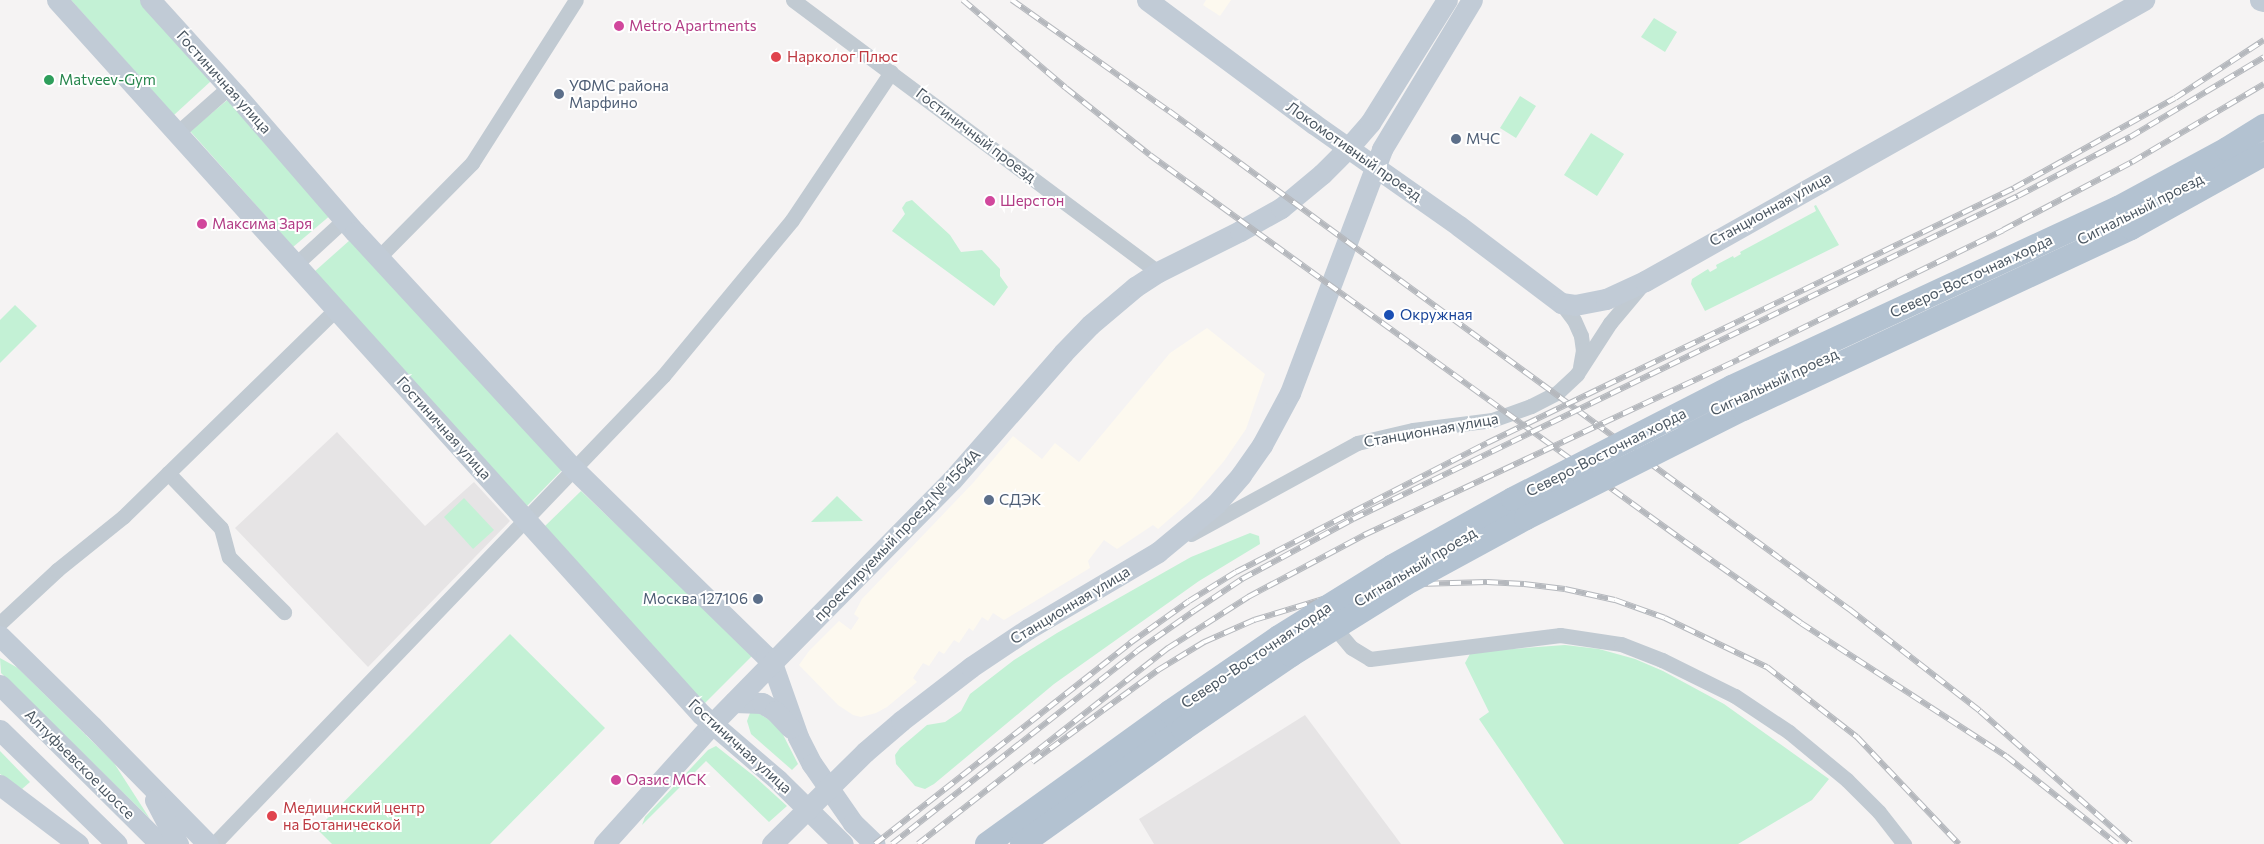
<!DOCTYPE html>
<meta charset="utf-8">
<style>
body{margin:0}
#map{position:relative;width:2264px;height:844px;overflow:hidden;background:#f5f3f3;font-family:Commissioner,sans-serif}
div>[style]{position:absolute}
[style*='--x']{left:calc(var(--x)*1px);top:calc(var(--y)*1px);width:calc(var(--w)*1px);rotate:calc(var(--a)*1deg)}
.commercial>*{inset:0;background:#fdf9ef}
.education>*{inset:0;background:#e6e4e5}
.green>*{inset:0;background:#c3f1d5}
.street>*{height:15px;margin:-7.5px;padding:0 7.5px;transform-origin:7.5px;border-radius:7.5px;background:#c1cad2}
.secondary>*{height:21px;margin:-10.5px;padding:0 10.5px;transform-origin:10.5px;border-radius:10.5px;background:#c1cbd6}
.rail>*{height:5.5px;margin-top:-2.75px;transform-origin:0;background:repeating-linear-gradient(90deg,#fff 0 11px,#b5b8bd 0 22px);box-sizing:border-box;border-block:1px solid #b5b8bd}
.primary-bridge>*{height:24px;margin:-12px;padding:0 12px;transform-origin:12px;border-radius:12px;background:#b3c2d1}
.dots>*{width:14px;height:14px;translate:-50% -50%;box-sizing:border-box;border:2px solid #fff;border-radius:50%}
span{translate:-50% -50%;white-space:nowrap;text-align:center;line-height:1.15;-webkit-text-stroke:4px #fff;paint-order:stroke}
.hotel-label{font-size:15px;color:#b23c85}
.left{translate:0 -50%;text-align:left}
.health-label{font-size:15px;color:#be3a42}
.leisure-label{font-size:15px;color:#27864d}
.street-label{font-size:15px;color:#4a5661}
.service-label{font-size:15px;color:#4e5e75}
.right{translate:-100% -50%;text-align:right}
.transit-label{font-size:15px;color:#164399}
</style>
<div id="map">
<div class="commercial">
<div style="clip-path:polygon(1206px 0,1231px 0,1220px 16px,1203px 5px)"></div>
<div style="clip-path:polygon(1207px 328px,1265px 374px,1246px 429px,1224px 461px,1191px 500px,1158px 529px,1153px 525px,1117px 549px,1104px 540px,1088px 561px,1090px 568px,1004px 620px,993px 613px,988px 621px,982px 617px,973px 631px,969px 628px,959px 643px,954px 640px,944px 654px,939px 651px,929px 666px,923px 663px,913px 678px,917px 682px,887px 707px,876px 713px,861px 717px,853px 715px,838px 705px,799px 665px,809px 651px,839px 621px,851px 630px,859px 618px,854px 614px,862px 599px,973px 483px,1013px 436px,1042px 459px,1055px 443px,1079px 462px,1170px 353px)"></div>
</div>
<div class="education">
<div style="clip-path:polygon(337px 432px,425px 526px,474px 482px,510px 521px,368px 667px,235px 528px)"></div>
<div style="clip-path:polygon(1305px 715px,1401px 844px,1154px 844px,1139px 819px)"></div>
</div>
<div class="green">
<div style="clip-path:polygon(71px 0,140px 0,211px 81px,174px 115px)"></div>
<div style="clip-path:polygon(1654px 18px,1677px 32px,1665px 52px,1641px 37px)"></div>
<div style="clip-path:polygon(1520px 96px,1536px 106px,1516px 138px,1500px 128px)"></div>
<div style="clip-path:polygon(231px 97px,332px 214px,293px 247px,190px 131px)"></div>
<div style="clip-path:polygon(1591px 133px,1624px 154px,1597px 196px,1564px 175px)"></div>
<div style="clip-path:polygon(912px 200px,950px 235px,961px 252px,982px 250px,1000px 269px,1000px 276px,1008px 287px,994px 306px,892px 231px,905px 214px,902px 208px,906px 202px)"></div>
<div style="clip-path:polygon(1816px 205px,1839px 245px,1705px 311px,1691px 284px,1692px 279px,1708px 269px,1710px 272px,1717px 268px,1716px 265px,1733px 256px,1734px 258px,1741px 254px,1740px 252px,1816px 211px,1814px 206px)"></div>
<div style="clip-path:polygon(350px 240px,562px 470px,527px 506px,314px 272px)"></div>
<div style="clip-path:polygon(15px 305px,37px 326px,0 363px,0 320px)"></div>
<div style="clip-path:polygon(581px 491px,753px 655px,703px 705px,543px 528px)"></div>
<div style="clip-path:polygon(837px 496px,863px 521px,811px 522px)"></div>
<div style="clip-path:polygon(464px 498px,494px 530px,473px 549px,444px 517px)"></div>
<div style="clip-path:polygon(1250px 533px,1259px 536px,1260px 544px,1199px 581px,1054px 684px,934px 784px,925px 789px,915px 786px,896px 764px,895px 755px,900px 748px,927px 725px,945px 722px,961px 711px,970px 694px,1014px 660px,1057px 633px,1191px 557px)"></div>
<div style="clip-path:polygon(510px 634px,605px 728px,490px 844px,332px 844px,317px 829px)"></div>
<div style="clip-path:polygon(1565px 645px,1599px 649px,1635px 659px,1663px 671px,1724px 704px,1829px 779px,1812px 800px,1738px 844px,1564px 844px,1479px 719px,1489px 712px,1465px 663px,1471px 652px)"></div>
<div style="clip-path:polygon(0 658px,18px 668px,114px 763px,150px 819px,1px 673px)"></div>
<div style="clip-path:polygon(750px 713px,758px 713px,778px 725px,798px 764px,792px 770px,751px 734px,747px 721px)"></div>
<div style="clip-path:polygon(716px 746px,754px 776px,787px 806px,769px 822px,706px 761px,642px 825px,645px 817px,708px 750px)"></div>
<div style="clip-path:polygon(0 751px,30px 782px,22px 789px,0 774px)"></div>
</div>
<div class="street">
<div style="--x:793;--y:0;--w:455;--a:36.7"></div>
<div style="--x:177;--y:133;--w:69;--a:-41.5"></div>
<div style="--x:378;--y:258;--w:134;--a:-45.3"></div>
<div style="--x:472;--y:163;--w:193;--a:-57.5"></div>
<div style="--x:296;--y:264;--w:65;--a:-42.5"></div>
<div style="--x:1561;--y:303;--w:21;--a:53"></div>
<div style="--x:1574;--y:320;--w:17;--a:66"></div>
<div style="--x:1581;--y:336;--w:14;--a:82"></div>
<div style="--x:1583;--y:350;--w:17;--a:100"></div>
<div style="--x:168;--y:473;--w:76;--a:46.1"></div>
<div style="--x:221;--y:528;--w:30;--a:75"></div>
<div style="--x:229;--y:557;--w:78;--a:45"></div>
<div style="--x:1191;--y:534;--w:189;--a:-28.7"></div>
<div style="--x:1357;--y:443;--w:57;--a:-13.1"></div>
<div style="--x:1413;--y:430;--w:80;--a:-7.2"></div>
<div style="--x:1492;--y:420;--w:41;--a:-19.7"></div>
<div style="--x:1531;--y:406;--w:30;--a:-27"></div>
<div style="--x:1558;--y:392;--w:26;--a:-43"></div>
<div style="--x:1577;--y:374;--w:61;--a:-57.1"></div>
<div style="--x:1610;--y:323;--w:48;--a:-50"></div>
<div style="--x:1329;--y:621;--w:35;--a:50"></div>
<div style="--x:1352;--y:648;--w:21;--a:31"></div>
<div style="--x:1370;--y:659;--w:192;--a:-7.2"></div>
<div style="--x:1560;--y:635;--w:62;--a:8.4"></div>
<div style="--x:1621;--y:644;--w:44;--a:21.3"></div>
<div style="--x:1662;--y:660;--w:81;--a:26.3"></div>
<div style="--x:1735;--y:696;--w:65;--a:33.7"></div>
<div style="--x:1789;--y:732;--w:75;--a:39.6"></div>
<div style="--x:1847;--y:780;--w:45;--a:45"></div>
<div style="--x:1879;--y:812;--w:41;--a:52"></div>
<div style="--x:0;--y:623;--w:78;--a:-42.9"></div>
<div style="--x:57;--y:570;--w:85;--a:-38.8"></div>
<div style="--x:123;--y:517;--w:298;--a:-44.3"></div>
<div style="--x:214;--y:844;--w:649;--a:-46.19"></div>
<div style="--x:663;--y:376;--w:202;--a:-50.4"></div>
<div style="--x:792;--y:220;--w:178;--a:-56.2"></div>
</div>
<div class="secondary">
<div style="--x:57;--y:0;--w:962;--a:47.95"></div>
<div style="--x:701;--y:714;--w:101;--a:40.6"></div>
<div style="--x:778;--y:780;--w:91;--a:44.6"></div>
<div style="--x:150;--y:0;--w:130;--a:47.8"></div>
<div style="--x:237;--y:96;--w:180;--a:49.1"></div>
<div style="--x:355;--y:232;--w:318;--a:47.3"></div>
<div style="--x:571;--y:466;--w:272;--a:44.3"></div>
<div style="--x:766;--y:656;--w:9;--a:49"></div>
<div style="--x:772;--y:663;--w:78;--a:70.6"></div>
<div style="--x:798;--y:737;--w:30;--a:63"></div>
<div style="--x:812;--y:764;--w:72;--a:55.2"></div>
<div style="--x:853;--y:823;--w:30;--a:44"></div>
<div style="--x:1147;--y:0;--w:208;--a:36.6"></div>
<div style="--x:1314;--y:124;--w:177;--a:35.1"></div>
<div style="--x:1459;--y:226;--w:128;--a:37"></div>
<div style="--x:1561;--y:303;--w:14;--a:8"></div>
<div style="--x:1575;--y:305;--w:32;--a:-11"></div>
<div style="--x:1606;--y:299;--w:43;--a:-24.8"></div>
<div style="--x:1645;--y:281;--w:573;--a:-29.39"></div>
<div style="--x:2260;--y:0;--w:4;--a:14"></div>
<div style="--x:2235;--y:158;--w:34;--a:-30"></div>
<div style="--x:1685;--y:420;--w:25;--a:-18"></div>
<div style="--x:1709;--y:412;--w:52;--a:-25.1"></div>
<div style="--x:0;--y:636;--w:129;--a:44.4"></div>
<div style="--x:92;--y:726;--w:165;--a:45.5"></div>
<div style="--x:0;--y:685;--w:226;--a:44.8"></div>
<div style="--x:734;--y:702;--w:28;--a:2"></div>
<div style="--x:762;--y:703;--w:15;--a:32"></div>
<div style="--x:775;--y:711;--w:23;--a:47"></div>
<div style="--x:0;--y:730;--w:163;--a:44.3"></div>
<div style="--x:0;--y:785;--w:98;--a:37.1"></div>
<div style="--x:155;--y:800;--w:50;--a:62.4"></div>
<div style="--x:604;--y:844;--w:161;--a:-48"></div>
<div style="--x:712;--y:724;--w:342;--a:-45.5"></div>
<div style="--x:952;--y:480;--w:169;--a:-48.8"></div>
<div style="--x:1063;--y:353;--w:39;--a:-46"></div>
<div style="--x:1090;--y:325;--w:59;--a:-40.2"></div>
<div style="--x:1135;--y:287;--w:27;--a:-33"></div>
<div style="--x:1158;--y:272;--w:92;--a:-26.6"></div>
<div style="--x:1240;--y:231;--w:47;--a:-29.3"></div>
<div style="--x:1281;--y:208;--w:53;--a:-39.7"></div>
<div style="--x:1322;--y:174;--w:38;--a:-45"></div>
<div style="--x:1349;--y:147;--w:32;--a:-49"></div>
<div style="--x:1370;--y:123;--w:145;--a:-58"></div>
<div style="--x:772;--y:844;--w:131;--a:-44.7"></div>
<div style="--x:865;--y:752;--w:48;--a:-40.7"></div>
<div style="--x:901;--y:721;--w:88;--a:-37.6"></div>
<div style="--x:971;--y:667;--w:69;--a:-33.7"></div>
<div style="--x:1028;--y:629;--w:151;--a:-30.6"></div>
<div style="--x:1158;--y:552;--w:75;--a:-39.6"></div>
<div style="--x:1216;--y:504;--w:38;--a:-49"></div>
<div style="--x:1241;--y:475;--w:37;--a:-55"></div>
<div style="--x:1262;--y:445;--w:59;--a:-61.7"></div>
<div style="--x:1290;--y:393;--w:261;--a:-69.3"></div>
<div style="--x:1382;--y:149;--w:174;--a:-58.9"></div>
</div>
<div class="rail">
<div style="--x:963;--y:0;--w:135;--a:40.5"></div>
<div style="--x:1066;--y:88;--w:107;--a:38.6"></div>
<div style="--x:1150;--y:155;--w:659;--a:35.86"></div>
<div style="--x:1684;--y:541;--w:143;--a:35"></div>
<div style="--x:1801;--y:623;--w:244;--a:33"></div>
<div style="--x:2006;--y:756;--w:142;--a:38.4"></div>
<div style="--x:1012;--y:0;--w:192;--a:35.3"></div>
<div style="--x:1169;--y:111;--w:843;--a:36.22"></div>
<div style="--x:1849;--y:609;--w:166;--a:37.9"></div>
<div style="--x:1980;--y:711;--w:201;--a:41.4"></div>
<div style="--x:1032;--y:762;--w:156;--a:-36.1"></div>
<div style="--x:1158;--y:670;--w:54;--a:-31.3"></div>
<div style="--x:1204;--y:642;--w:55;--a:-23.7"></div>
<div style="--x:1254;--y:620;--w:93;--a:-16.9"></div>
<div style="--x:1343;--y:593;--w:42;--a:-11"></div>
<div style="--x:1384;--y:585;--w:103;--a:-1.7"></div>
<div style="--x:1487;--y:582;--w:37;--a:3"></div>
<div style="--x:1524;--y:584;--w:41;--a:7"></div>
<div style="--x:1565;--y:589;--w:51;--a:12.4"></div>
<div style="--x:1615;--y:600;--w:53;--a:19.8"></div>
<div style="--x:1665;--y:618;--w:113;--a:25.7"></div>
<div style="--x:1767;--y:667;--w:114;--a:37.9"></div>
<div style="--x:1857;--y:737;--w:148;--a:46.4"></div>
<div style="--x:875;--y:844;--w:325;--a:-38.2"></div>
<div style="--x:1130;--y:643;--w:72;--a:-35.4"></div>
<div style="--x:1189;--y:601;--w:55;--a:-31.7"></div>
<div style="--x:1236;--y:572;--w:282;--a:-27.2"></div>
<div style="--x:1487;--y:443;--w:585;--a:-25.82"></div>
<div style="--x:2014;--y:188;--w:184;--a:-29.2"></div>
<div style="--x:2175;--y:98;--w:106;--a:-33.1"></div>
<div style="--x:892;--y:844;--w:312;--a:-38.2"></div>
<div style="--x:1137;--y:651;--w:70;--a:-35.1"></div>
<div style="--x:1194;--y:611;--w:58;--a:-33.7"></div>
<div style="--x:1242;--y:579;--w:126;--a:-28.4"></div>
<div style="--x:1353;--y:519;--w:739;--a:-25.91"></div>
<div style="--x:2018;--y:196;--w:127;--a:-27.8"></div>
<div style="--x:2130;--y:137;--w:156;--a:-30.8"></div>
<div style="--x:918;--y:844;--w:318;--a:-38.1"></div>
<div style="--x:1168;--y:648;--w:95;--a:-32.5"></div>
<div style="--x:1248;--y:597;--w:132;--a:-28.1"></div>
<div style="--x:1364;--y:535;--w:414;--a:-25.1"></div>
<div style="--x:1739;--y:359;--w:294;--a:-26"></div>
<div style="--x:2003;--y:230;--w:146;--a:-27.8"></div>
<div style="--x:2132;--y:162;--w:153;--a:-30.6"></div>
</div>
<div class="primary-bridge">
<div style="--x:987;--y:844;--w:226;--a:-35.8"></div>
<div style="--x:1170;--y:712;--w:132;--a:-34.5"></div>
<div style="--x:1279;--y:637;--w:134;--a:-31.9"></div>
<div style="--x:1393;--y:566;--w:137;--a:-29.2"></div>
<div style="--x:1513;--y:499;--w:246;--a:-27.1"></div>
<div style="--x:1732;--y:387;--w:425;--a:-24.9"></div>
<div style="--x:2118;--y:208;--w:124;--a:-28.4"></div>
<div style="--x:2227;--y:149;--w:44;--a:-31.9"></div>
<div style="--x:1022;--y:844;--w:198;--a:-35.5"></div>
<div style="--x:1183;--y:729;--w:131;--a:-34.4"></div>
<div style="--x:1291;--y:655;--w:134;--a:-31.9"></div>
<div style="--x:1405;--y:584;--w:138;--a:-28.6"></div>
<div style="--x:1526;--y:518;--w:243;--a:-26.7"></div>
<div style="--x:1743;--y:409;--w:428;--a:-25"></div>
<div style="--x:2131;--y:228;--w:152;--a:-29.1"></div>
</div>
<div class="dots">
<div style="left:619px;top:26px;background:#d1479c"></div>
<div style="left:776px;top:57px;background:#e0444e"></div>
<div style="left:49px;top:80px;background:#2e9e5b"></div>
<div style="left:559px;top:94px;background:#5c6f8a"></div>
<div style="left:1456px;top:139px;background:#5c6f8a"></div>
<div style="left:990px;top:201px;background:#d1479c"></div>
<div style="left:202px;top:224px;background:#d1479c"></div>
<div style="left:1389px;top:315px;background:#1a4fb4"></div>
<div style="left:989px;top:500px;background:#5c6f8a"></div>
<div style="left:758px;top:599px;background:#5c6f8a"></div>
<div style="left:616px;top:780px;background:#d1479c"></div>
<div style="left:272px;top:816px;background:#e0444e"></div>
</div>
<div class="hotel-label">
<span class="left" style="left:629px;top:26px">Metro Apartments</span>
<span class="left" style="left:1000px;top:201px">Шерстон</span>
<span class="left" style="left:212px;top:224px">Максима Заря</span>
<span class="left" style="left:626px;top:780px">Оазис МСК</span>
</div>
<div class="health-label">
<span class="left" style="left:787px;top:57px">Нарколог Плюс</span>
<span class="left" style="left:283px;top:816px">Медицинский центр<br>на Ботанической</span>
</div>
<div class="leisure-label">
<span class="left" style="left:59px;top:80px">Matveev-Gym</span>
</div>
<div class="street-label">
<span style="left:224px;top:82px;rotate:48deg">Гостиничная улица</span>
<span style="left:976px;top:135px;rotate:37deg">Гостиничный проезд</span>
<span style="left:1354px;top:151px;rotate:35deg">Локомотивный проезд</span>
<span style="left:1770px;top:209px;rotate:-29deg">Станционная улица</span>
<span style="left:2140px;top:209px;rotate:-27deg">Сигнальный проезд</span>
<span style="left:1971px;top:276px;rotate:-25deg">Северо-Восточная хорда</span>
<span style="left:1774px;top:382px;rotate:-25deg">Сигнальный проезд</span>
<span style="left:444px;top:428px;rotate:48deg">Гостиничная улица</span>
<span style="left:1431px;top:430px;rotate:-10deg">Станционная улица</span>
<span style="left:1606px;top:452px;rotate:-27deg">Северо-Восточная хорда</span>
<span style="left:897px;top:535px;rotate:-46deg">проектируемый проезд № 1564А</span>
<span style="left:1415px;top:567px;rotate:-31deg">Сигнальный проезд</span>
<span style="left:1070px;top:605px;rotate:-31deg">Станционная улица</span>
<span style="left:1256px;top:655px;rotate:-34deg">Северо-Восточная хорда</span>
<span style="left:740px;top:746px;rotate:42deg">Гостиничная улица</span>
<span style="left:80px;top:764px;rotate:45deg">Алтуфьевское шоссе</span>
</div>
<div class="service-label">
<span class="left" style="left:569px;top:94px">УФМС района<br>Марфино</span>
<span class="left" style="left:1466px;top:139px">МЧС</span>
<span class="left" style="left:999px;top:500px">СДЭК</span>
<span class="right" style="left:748px;top:599px">Москва 127106</span>
</div>
<div class="transit-label">
<span class="left" style="left:1400px;top:315px">Окружная</span>
</div>
</div>
